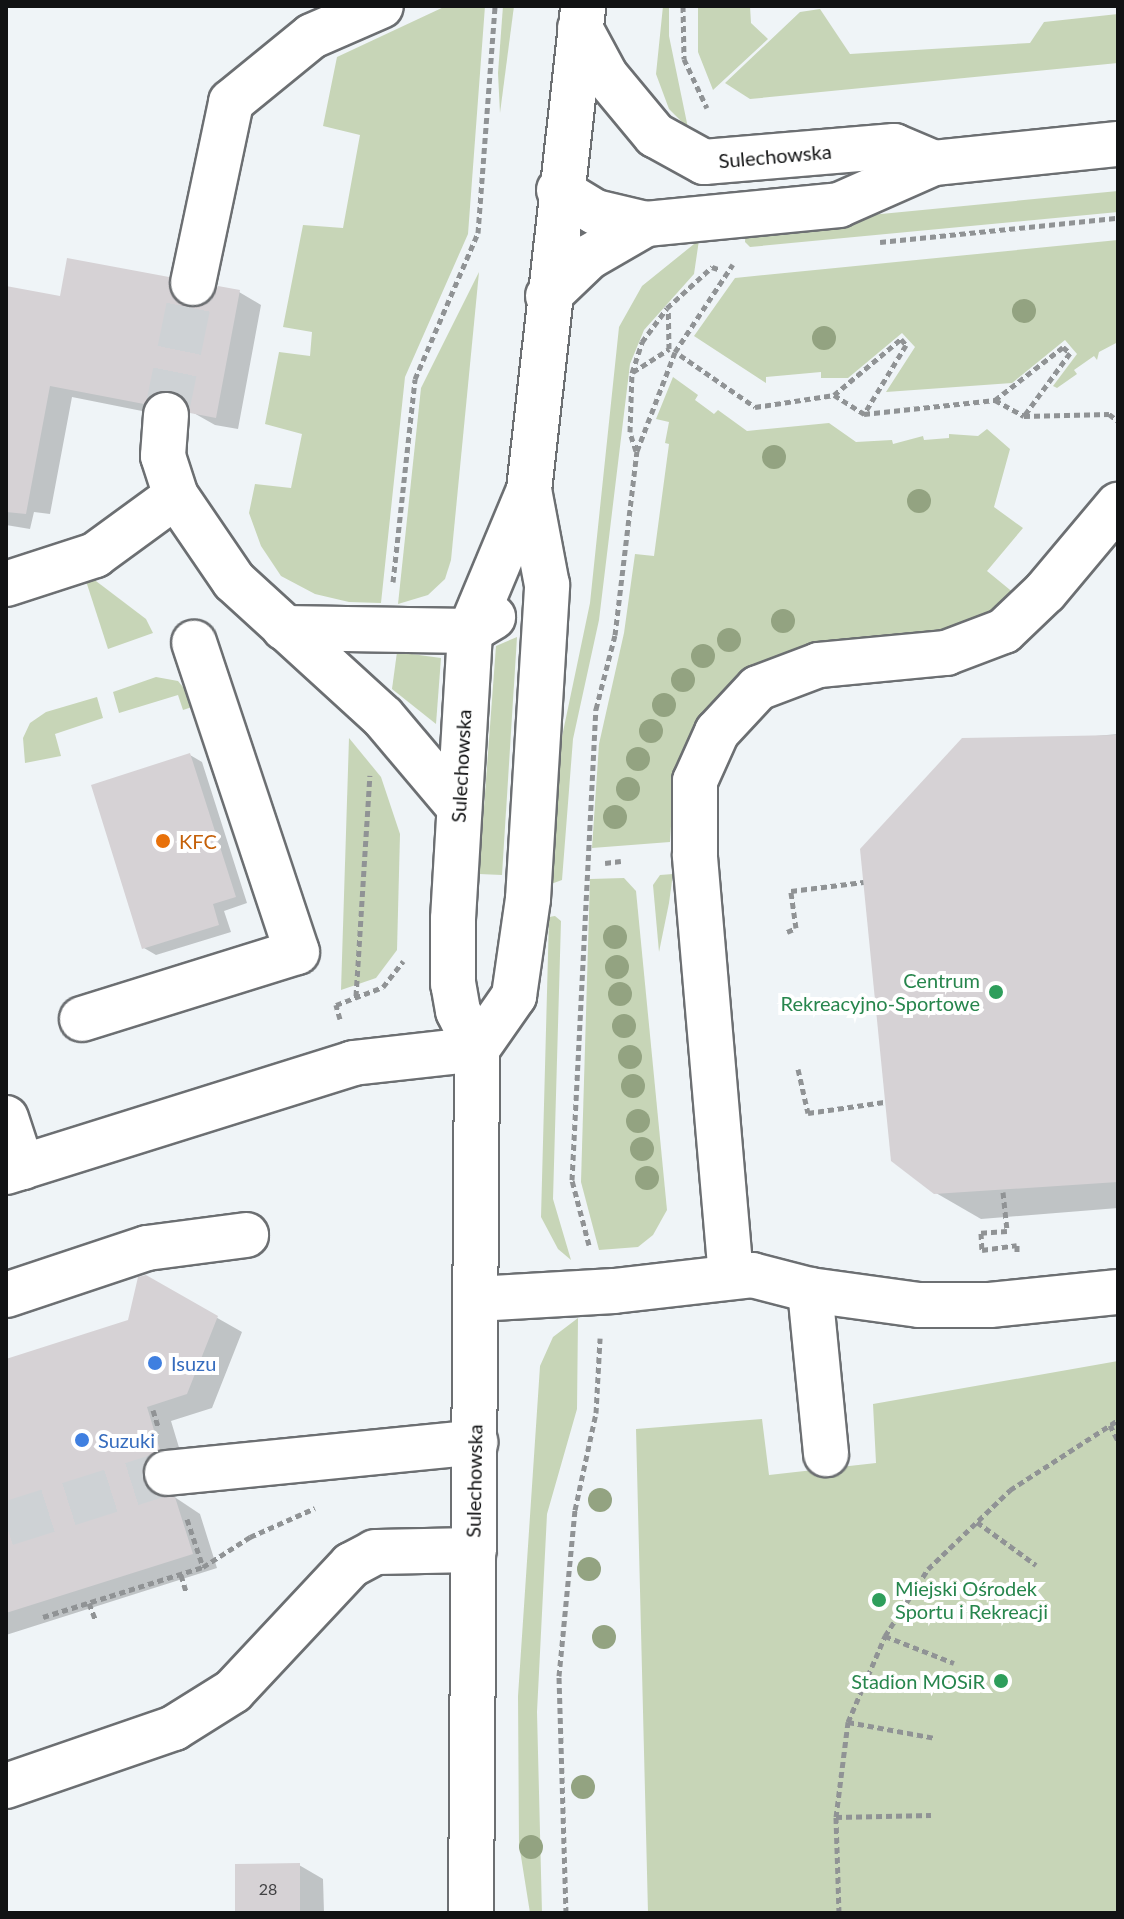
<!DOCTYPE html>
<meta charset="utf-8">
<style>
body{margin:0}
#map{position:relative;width:1124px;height:1919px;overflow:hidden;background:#eff4f7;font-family:Lato,sans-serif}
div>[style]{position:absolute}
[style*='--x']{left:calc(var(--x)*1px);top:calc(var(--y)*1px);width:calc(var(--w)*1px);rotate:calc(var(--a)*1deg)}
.green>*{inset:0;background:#c7d5b7}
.shadow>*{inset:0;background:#0003}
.building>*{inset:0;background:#d6d2d5}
.minor-tunnel>*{height:44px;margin-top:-22px;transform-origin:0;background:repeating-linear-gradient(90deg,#ced2d5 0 44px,transparent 0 66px)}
.path>*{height:5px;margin-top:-2.5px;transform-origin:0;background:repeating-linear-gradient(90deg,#909395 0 6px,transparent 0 10px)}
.roads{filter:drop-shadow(2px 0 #6c6f72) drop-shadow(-2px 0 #6c6f72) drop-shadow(0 2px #6c6f72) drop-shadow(0 -2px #6c6f72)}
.minor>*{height:44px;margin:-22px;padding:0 22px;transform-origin:22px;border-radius:22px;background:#fff}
.trees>*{width:24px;height:24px;margin:-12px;border-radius:50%;background:#93a381}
.dots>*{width:22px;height:22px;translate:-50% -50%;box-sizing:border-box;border:4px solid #fff;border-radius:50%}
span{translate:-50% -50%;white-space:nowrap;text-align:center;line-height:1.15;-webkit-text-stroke:8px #fff;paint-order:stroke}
.number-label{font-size:16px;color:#424244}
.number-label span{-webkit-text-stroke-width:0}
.street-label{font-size:20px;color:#111213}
.food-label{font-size:20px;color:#c56008}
.left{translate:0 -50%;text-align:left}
.leisure-label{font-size:20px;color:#27864d}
.right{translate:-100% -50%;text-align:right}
.shop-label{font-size:20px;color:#366cbe}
.frame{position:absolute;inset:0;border:8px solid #111213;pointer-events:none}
</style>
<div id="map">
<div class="green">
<div style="clip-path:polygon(446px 6px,485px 6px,468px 234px,405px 377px,381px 603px,349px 602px,315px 594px,281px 576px,261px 546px,249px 513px,255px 484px,291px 488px,302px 434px,265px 424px,279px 352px,310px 356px,312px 332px,283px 327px,303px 225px,343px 228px,360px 135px,323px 126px,337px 57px)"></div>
<div style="clip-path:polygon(503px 6px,514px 6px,500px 113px,498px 73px)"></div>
<div style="clip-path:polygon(663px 6px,669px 6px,669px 36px,688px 128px,669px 109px,656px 74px)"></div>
<div style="clip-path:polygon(698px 6px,750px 6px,751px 23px,768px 39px,713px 90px,698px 52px)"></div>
<div style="clip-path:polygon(820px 9px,850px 54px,1030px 43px,1044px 22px,1118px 14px,1118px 63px,750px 99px,725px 83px,800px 12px)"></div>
<div style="clip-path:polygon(1118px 191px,1118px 212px,750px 247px,745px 242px,746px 227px)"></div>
<div style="clip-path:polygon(699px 240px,694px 274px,644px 330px,630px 364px,599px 620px,573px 739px,562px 880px,551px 884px,559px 751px,590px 603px,619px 327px,642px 286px)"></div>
<div style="clip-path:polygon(1118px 240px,1118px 342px,1099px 352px,1097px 360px,1094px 356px,1074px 370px,1077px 374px,1057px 388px,1053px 386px,1077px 354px,1065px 340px,1012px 383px,886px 392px,915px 347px,902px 333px,848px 378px,821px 378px,821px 372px,766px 377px,766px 383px,694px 336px,735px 278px)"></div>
<div style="clip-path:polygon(479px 272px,451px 560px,445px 579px,428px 595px,398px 604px,421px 388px)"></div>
<div style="clip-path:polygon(673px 377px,698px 395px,695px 400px,714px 414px,718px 410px,747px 431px,829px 423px,856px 442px,892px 440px,893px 444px,923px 436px,924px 440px,949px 438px,949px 434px,978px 436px,987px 429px,1010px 449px,994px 507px,1023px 528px,987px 571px,1015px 594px,973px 627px,732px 685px,704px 716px,673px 795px,670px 842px,592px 848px,599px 744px,624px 633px,635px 554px,654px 556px,669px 444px,665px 443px,669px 422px,656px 419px)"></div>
<div style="clip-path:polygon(92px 578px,146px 619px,153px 633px,108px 649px,86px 581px)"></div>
<div style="clip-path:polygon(517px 637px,502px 875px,479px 874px,496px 646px)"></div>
<div style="clip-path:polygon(397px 652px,441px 658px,436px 724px,392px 689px)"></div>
<div style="clip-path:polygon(156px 677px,178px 681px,198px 705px,183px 710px,178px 695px,119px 713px,113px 692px)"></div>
<div style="clip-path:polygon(97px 697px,103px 718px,55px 734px,61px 756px,25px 763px,23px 738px,30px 723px,46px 712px)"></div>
<div style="clip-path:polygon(349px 738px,381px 777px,400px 834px,397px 950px,376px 978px,341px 990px)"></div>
<div style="clip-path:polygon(673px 874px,669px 903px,659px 952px,653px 885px,660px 875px)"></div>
<div style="clip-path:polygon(624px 878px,636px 891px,667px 1210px,653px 1235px,638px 1247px,599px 1250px,581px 1182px,590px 879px)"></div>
<div style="clip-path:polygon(555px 916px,561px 921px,553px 1199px,571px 1260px,558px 1249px,541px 1217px,549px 917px)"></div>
<div style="clip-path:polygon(578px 1318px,577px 1409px,547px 1514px,537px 1712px,542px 1913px,530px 1913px,519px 1844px,518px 1696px,540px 1366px,553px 1337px)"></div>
<div style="clip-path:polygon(1118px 1361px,1118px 1913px,648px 1913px,636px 1429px,762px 1419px,769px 1475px,876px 1463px,873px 1404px)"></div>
</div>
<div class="shadow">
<div style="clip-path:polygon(168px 279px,191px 292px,195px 308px,239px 292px,261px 305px,238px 429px,215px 425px,192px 412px,187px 403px,167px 416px,72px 397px,50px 514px,34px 512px,30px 529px,6px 525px,6px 288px,61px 299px)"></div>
<div style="clip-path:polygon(1118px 734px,1118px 1208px,981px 1219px,936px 1193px,1051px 740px)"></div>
<div style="clip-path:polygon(190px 755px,202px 762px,247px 903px,224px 911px,231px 932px,156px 955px,144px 948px)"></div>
<div style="clip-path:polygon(145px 1277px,242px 1332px,212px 1408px,171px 1421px,184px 1464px,167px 1492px,200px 1514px,217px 1568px,6px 1635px,6px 1361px,130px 1321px)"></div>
<div style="clip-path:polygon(299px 1865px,323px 1879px,324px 1913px,237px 1913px)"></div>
</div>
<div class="building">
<div style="clip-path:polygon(67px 258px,169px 277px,176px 301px,189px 308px,211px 300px,218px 286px,240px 290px,216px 418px,190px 413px,181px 395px,169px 390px,154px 393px,144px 404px,50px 386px,26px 514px,6px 512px,6px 286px,60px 296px)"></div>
<div style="clip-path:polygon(1118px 735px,1118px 1182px,934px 1194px,891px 1161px,860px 849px,962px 738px)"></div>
<div style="clip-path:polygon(190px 753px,236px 897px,213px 904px,219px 925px,142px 949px,91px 785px)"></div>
<div style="clip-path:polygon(146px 1275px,218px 1316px,187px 1394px,147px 1407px,160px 1450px,145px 1462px,142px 1476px,156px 1495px,175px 1497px,193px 1554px,6px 1613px,6px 1359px,128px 1320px,138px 1277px)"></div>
<div style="clip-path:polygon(300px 1863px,300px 1913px,235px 1913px,235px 1864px)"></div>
</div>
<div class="minor-tunnel">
<div style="--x:166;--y:415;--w:135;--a:-78.4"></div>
<div style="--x:6;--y:1524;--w:169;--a:-17.6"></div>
</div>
<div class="path">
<div style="--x:683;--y:6;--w:53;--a:88.9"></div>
<div style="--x:684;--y:59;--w:54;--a:64.9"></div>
<div style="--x:880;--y:242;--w:239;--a:-5.8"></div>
<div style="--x:680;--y:355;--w:91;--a:34.7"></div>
<div style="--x:755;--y:407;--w:80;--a:-8.6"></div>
<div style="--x:834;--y:395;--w:87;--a:-39.9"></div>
<div style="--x:901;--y:339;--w:8;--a:50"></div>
<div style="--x:906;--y:345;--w:81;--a:121.3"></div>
<div style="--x:633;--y:372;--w:43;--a:-32.6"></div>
<div style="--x:669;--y:349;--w:39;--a:-91"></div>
<div style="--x:834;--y:395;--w:36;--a:32"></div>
<div style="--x:864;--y:414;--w:132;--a:-6.1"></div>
<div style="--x:995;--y:400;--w:86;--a:-37.9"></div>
<div style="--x:1063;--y:347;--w:9;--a:41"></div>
<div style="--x:1070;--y:353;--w:78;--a:126.1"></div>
<div style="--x:995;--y:400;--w:33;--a:29"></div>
<div style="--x:1024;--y:416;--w:85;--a:-1.3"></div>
<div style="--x:1109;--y:414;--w:11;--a:38"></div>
<div style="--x:636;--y:451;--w:20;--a:-108"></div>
<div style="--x:630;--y:432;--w:59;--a:-88.1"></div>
<div style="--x:632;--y:373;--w:33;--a:-72"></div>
<div style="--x:642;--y:342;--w:42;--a:-53.7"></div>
<div style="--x:667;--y:308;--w:61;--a:-42.3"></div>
<div style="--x:712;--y:267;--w:9;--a:18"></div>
<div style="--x:393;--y:582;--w:204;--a:-83.8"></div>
<div style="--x:415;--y:379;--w:159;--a:-66.7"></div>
<div style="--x:478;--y:233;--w:228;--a:-85.7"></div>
<div style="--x:605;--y:863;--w:16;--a:-7"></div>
<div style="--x:787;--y:932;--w:10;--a:-24"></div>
<div style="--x:796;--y:928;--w:37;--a:-98"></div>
<div style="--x:791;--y:891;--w:73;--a:-7.1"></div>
<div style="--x:356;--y:996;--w:221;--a:-86.4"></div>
<div style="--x:340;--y:1019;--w:15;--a:-106"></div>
<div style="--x:336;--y:1005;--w:50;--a:-21"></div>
<div style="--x:383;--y:987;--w:33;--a:-52"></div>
<div style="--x:798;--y:1069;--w:45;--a:77.2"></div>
<div style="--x:808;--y:1113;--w:77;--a:-8.2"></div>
<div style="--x:1003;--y:1192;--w:39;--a:84"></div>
<div style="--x:1007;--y:1231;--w:26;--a:176"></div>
<div style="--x:981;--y:1233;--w:17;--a:87"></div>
<div style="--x:982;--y:1250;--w:35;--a:-8"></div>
<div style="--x:1017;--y:1245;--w:9;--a:90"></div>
<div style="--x:589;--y:1245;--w:67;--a:-104.7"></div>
<div style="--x:572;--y:1180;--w:472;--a:-87.1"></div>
<div style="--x:596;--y:709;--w:76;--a:-75.6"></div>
<div style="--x:615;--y:635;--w:185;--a:-83.2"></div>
<div style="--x:637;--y:451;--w:106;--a:-69"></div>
<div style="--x:675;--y:352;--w:105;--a:-56.6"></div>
<div style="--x:153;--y:1410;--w:17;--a:73"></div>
<div style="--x:1110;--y:1425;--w:18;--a:63"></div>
<div style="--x:187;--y:1519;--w:51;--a:71.6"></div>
<div style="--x:977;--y:1522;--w:73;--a:36.1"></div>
<div style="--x:181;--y:1575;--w:17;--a:73"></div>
<div style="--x:89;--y:1603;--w:17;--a:69"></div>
<div style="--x:43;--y:1617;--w:168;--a:-17.4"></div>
<div style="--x:203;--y:1567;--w:56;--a:-32.6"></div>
<div style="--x:250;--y:1537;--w:71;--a:-24"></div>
<div style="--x:885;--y:1636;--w:74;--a:21.4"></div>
<div style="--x:848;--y:1722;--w:88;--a:10.4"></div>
<div style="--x:836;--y:1817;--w:95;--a:-1.2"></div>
<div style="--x:566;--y:1913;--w:237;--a:-91.7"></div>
<div style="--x:559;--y:1676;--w:167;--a:-84.5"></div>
<div style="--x:575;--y:1510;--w:99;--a:-77.8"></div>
<div style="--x:596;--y:1413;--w:75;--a:-86.9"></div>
<div style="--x:839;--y:1913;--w:96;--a:-91.8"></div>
<div style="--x:836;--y:1817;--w:96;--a:-82.8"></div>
<div style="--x:848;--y:1722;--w:94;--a:-66.7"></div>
<div style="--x:885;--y:1636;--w:80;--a:-57.3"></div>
<div style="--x:928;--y:1569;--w:114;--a:-43.9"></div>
<div style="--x:1010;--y:1490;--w:129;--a:-32.9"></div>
</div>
<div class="roads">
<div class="minor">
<div style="--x:580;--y:28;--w:55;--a:61.6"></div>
<div style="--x:606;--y:76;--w:77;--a:50.3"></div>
<div style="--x:655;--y:135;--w:56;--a:28.9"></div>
<div style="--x:704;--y:162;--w:191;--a:-4.8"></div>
<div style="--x:894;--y:146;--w:43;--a:23"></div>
<div style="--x:559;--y:190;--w:42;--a:31.4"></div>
<div style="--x:595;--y:212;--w:52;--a:13.2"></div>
<div style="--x:646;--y:224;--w:194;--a:-5.6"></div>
<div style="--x:839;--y:205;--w:104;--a:-23.9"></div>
<div style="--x:934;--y:163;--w:185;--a:-5.9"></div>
<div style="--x:193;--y:283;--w:185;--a:-78.1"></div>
<div style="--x:231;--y:102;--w:104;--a:-39.2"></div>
<div style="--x:312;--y:36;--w:75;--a:-23.5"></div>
<div style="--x:548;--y:296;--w:57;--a:-43.6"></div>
<div style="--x:589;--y:257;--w:66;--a:-30.1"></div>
<div style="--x:166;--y:415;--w:41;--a:94.2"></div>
<div style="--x:163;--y:456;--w:42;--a:72"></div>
<div style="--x:176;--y:496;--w:103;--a:55.7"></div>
<div style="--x:234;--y:581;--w:202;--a:42.4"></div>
<div style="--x:383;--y:717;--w:118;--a:49.8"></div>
<div style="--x:6;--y:584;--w:94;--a:-18"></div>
<div style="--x:95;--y:555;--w:100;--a:-36.1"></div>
<div style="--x:284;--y:628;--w:186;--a:0.9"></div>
<div style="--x:470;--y:631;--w:27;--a:-31"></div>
<div style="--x:82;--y:1019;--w:225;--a:-17.3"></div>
<div style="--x:297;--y:952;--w:326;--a:-108.4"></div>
<div style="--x:6;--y:1118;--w:52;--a:71.9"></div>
<div style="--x:6;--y:1172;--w:364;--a:-17.4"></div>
<div style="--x:353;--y:1063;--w:125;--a:-6.4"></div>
<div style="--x:477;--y:1049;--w:65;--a:-55.1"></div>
<div style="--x:514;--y:996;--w:98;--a:-81.8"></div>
<div style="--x:528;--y:899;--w:315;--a:-86.5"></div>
<div style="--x:547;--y:585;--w:97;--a:-100.7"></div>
<div style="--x:529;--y:490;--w:487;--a:-83.6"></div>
<div style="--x:731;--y:1277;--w:424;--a:-94.9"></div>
<div style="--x:695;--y:855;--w:74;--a:-90"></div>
<div style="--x:695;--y:781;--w:54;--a:-65.8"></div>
<div style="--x:717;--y:732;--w:60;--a:-47"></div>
<div style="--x:758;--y:688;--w:65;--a:-20.7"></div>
<div style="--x:819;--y:665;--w:128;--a:-5.4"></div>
<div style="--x:946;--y:653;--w:62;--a:-20.8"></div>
<div style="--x:1004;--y:631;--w:57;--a:-43.6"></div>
<div style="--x:1045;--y:592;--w:114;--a:-50"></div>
<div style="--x:810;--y:1290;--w:165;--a:84.4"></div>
<div style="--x:6;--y:1295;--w:149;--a:-18.4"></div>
<div style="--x:147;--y:1248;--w:100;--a:-7.5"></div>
<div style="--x:476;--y:1299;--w:138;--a:-3.3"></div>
<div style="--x:614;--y:1291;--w:139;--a:-6.6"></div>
<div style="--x:752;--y:1275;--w:60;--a:14.5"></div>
<div style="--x:810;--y:1290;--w:110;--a:7.8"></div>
<div style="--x:919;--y:1305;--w:71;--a:0"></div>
<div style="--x:990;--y:1305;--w:129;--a:-5.8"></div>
<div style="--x:167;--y:1473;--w:310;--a:-5.7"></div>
<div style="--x:6;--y:1786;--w:178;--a:-19"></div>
<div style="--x:174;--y:1728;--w:70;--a:-32.1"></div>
<div style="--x:233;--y:1691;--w:173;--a:-46.9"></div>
<div style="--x:351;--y:1565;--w:27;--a:-28"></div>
<div style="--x:375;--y:1552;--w:99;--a:-1.2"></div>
<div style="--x:471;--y:1913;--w:864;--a:-89.6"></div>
<div style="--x:477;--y:1049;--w:42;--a:-116.6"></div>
<div style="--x:458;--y:1011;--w:27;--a:-100"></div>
<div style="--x:453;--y:984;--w:65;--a:-90"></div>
<div style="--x:453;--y:919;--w:289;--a:-86.6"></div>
<div style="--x:470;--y:631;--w:153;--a:-67.3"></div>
</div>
</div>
<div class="trees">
<div style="left:1024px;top:311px"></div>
<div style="left:824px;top:338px"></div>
<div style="left:774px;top:457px"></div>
<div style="left:919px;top:501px"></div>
<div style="left:783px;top:621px"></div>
<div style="left:729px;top:640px"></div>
<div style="left:703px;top:656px"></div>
<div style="left:683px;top:680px"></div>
<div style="left:664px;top:705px"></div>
<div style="left:651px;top:731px"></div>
<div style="left:638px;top:759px"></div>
<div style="left:628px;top:789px"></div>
<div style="left:615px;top:817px"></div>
<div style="left:615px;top:937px"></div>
<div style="left:617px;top:967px"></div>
<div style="left:620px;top:994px"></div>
<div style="left:624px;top:1026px"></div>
<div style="left:630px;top:1057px"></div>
<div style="left:633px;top:1086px"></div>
<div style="left:638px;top:1121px"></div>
<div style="left:642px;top:1149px"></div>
<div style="left:647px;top:1178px"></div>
<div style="left:600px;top:1500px"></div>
<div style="left:589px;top:1569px"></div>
<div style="left:604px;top:1637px"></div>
<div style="left:583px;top:1787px"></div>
<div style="left:531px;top:1847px"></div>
</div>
<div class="dots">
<div style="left:163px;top:841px;background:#e8710a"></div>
<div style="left:996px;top:992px;background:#2e9e5b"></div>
<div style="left:155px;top:1363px;background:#3f7fe0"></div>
<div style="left:82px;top:1440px;background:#3f7fe0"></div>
<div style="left:879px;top:1600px;background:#2e9e5b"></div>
<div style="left:1001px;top:1681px;background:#2e9e5b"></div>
</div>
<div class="number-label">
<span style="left:268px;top:1889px">28</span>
</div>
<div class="street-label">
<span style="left:775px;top:156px;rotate:-5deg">Sulechowska</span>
<span style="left:461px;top:766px;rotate:-87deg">Sulechowska</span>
<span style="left:474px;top:1481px;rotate:-89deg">Sulechowska</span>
</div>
<div class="food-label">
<span class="left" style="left:179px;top:841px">KFC</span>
</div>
<div class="leisure-label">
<span class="right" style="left:980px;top:992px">Centrum<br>Rekreacyjno-Sportowe</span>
<span class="left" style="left:895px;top:1600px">Miejski Ośrodek<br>Sportu i Rekreacji</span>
<span class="right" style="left:985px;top:1681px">Stadion MOSiR</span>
</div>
<div class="shop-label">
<span class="left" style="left:171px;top:1363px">Isuzu</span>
<span class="left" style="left:98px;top:1440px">Suzuki</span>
</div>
<div class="frame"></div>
</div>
